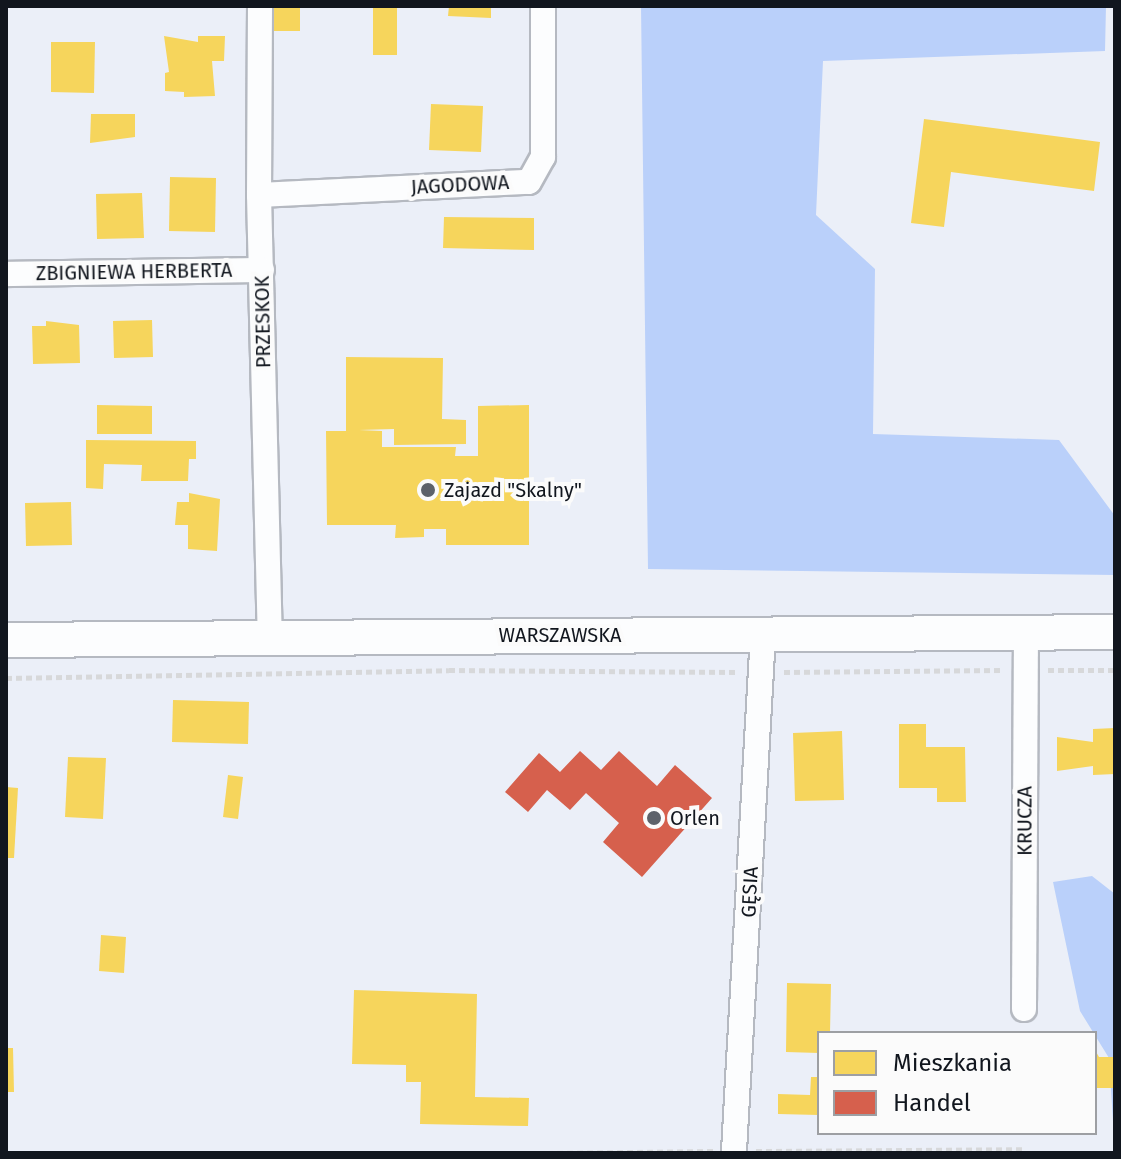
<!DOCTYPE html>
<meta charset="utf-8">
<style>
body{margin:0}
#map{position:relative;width:1121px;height:1159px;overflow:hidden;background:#ebeff8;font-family:"Fira Sans",sans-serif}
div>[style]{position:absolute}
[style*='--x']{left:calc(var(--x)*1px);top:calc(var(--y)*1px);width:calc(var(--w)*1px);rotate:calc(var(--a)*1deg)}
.forest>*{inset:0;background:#bad0fa}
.homes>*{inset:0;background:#f6d55c}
.shops>*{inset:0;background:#d6604d}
.path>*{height:5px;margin-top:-2.5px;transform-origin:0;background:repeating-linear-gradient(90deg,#d7d8da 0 6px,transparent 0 10px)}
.roads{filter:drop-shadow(2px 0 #b5b9c1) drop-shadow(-2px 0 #b5b9c1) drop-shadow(0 2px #b5b9c1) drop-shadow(0 -2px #b5b9c1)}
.street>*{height:24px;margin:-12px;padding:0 12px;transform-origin:12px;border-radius:12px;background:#fcfdfe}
.secondary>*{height:34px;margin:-17px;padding:0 17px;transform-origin:17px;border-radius:17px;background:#fcfdfe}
.dots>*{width:22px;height:22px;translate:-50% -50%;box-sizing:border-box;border:4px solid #fbfbfb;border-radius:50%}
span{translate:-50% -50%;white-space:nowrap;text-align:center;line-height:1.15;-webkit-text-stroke:8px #fbfbfb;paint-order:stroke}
.street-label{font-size:20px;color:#11161e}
.poi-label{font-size:20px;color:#11161e}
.left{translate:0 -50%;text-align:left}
.frame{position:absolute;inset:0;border:8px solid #11161e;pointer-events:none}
.legend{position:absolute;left:817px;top:1031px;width:280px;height:104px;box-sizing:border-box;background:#fbfbfb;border:2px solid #9d9fa3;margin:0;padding:10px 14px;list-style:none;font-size:24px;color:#11161e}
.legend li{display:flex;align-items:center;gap:16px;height:40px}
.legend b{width:40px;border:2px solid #9d9fa3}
</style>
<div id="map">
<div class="forest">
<div style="clip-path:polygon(641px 6px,1106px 6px,1105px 51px,823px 61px,816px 215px,875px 269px,873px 434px,1059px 440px,1115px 516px,1115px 575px,648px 569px)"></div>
<div style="clip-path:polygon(1092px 876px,1115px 894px,1115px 1153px,1109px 1058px,1080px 1011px,1053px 882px)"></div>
</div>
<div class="homes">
<div style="clip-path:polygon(273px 6px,300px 6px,300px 31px,274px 31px)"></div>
<div style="clip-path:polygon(373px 6px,397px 6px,397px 55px,373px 55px)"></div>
<div style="clip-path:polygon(449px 6px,491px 6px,491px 18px,448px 16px)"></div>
<div style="clip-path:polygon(164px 36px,198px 42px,198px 36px,225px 36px,224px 61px,212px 61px,215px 96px,184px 97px,184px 92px,165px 91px,165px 73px,169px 72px)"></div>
<div style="clip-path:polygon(51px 42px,95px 42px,94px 93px,51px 92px)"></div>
<div style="clip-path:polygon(431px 104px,483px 106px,481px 152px,429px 150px)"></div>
<div style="clip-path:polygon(91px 114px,135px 114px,135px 137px,90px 143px)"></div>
<div style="clip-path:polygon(924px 119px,1100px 142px,1094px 191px,951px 172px,944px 227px,911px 223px)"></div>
<div style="clip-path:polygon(170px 177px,216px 178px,215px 232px,169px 231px)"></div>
<div style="clip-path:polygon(142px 193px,144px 238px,97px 239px,96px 194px)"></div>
<div style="clip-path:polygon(444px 217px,534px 218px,534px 250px,443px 248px)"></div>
<div style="clip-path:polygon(152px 320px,153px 357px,114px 358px,113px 321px)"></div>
<div style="clip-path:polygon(46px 321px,79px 325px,80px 363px,33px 364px,32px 326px,46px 326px)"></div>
<div style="clip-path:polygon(346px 357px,443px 358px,442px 419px,466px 420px,466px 444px,394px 445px,394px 429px,359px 430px,382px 431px,382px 447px,456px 447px,455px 456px,478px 456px,478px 406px,529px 405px,529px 545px,446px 545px,446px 529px,424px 529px,424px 537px,395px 538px,396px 525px,327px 525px,326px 431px,346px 431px)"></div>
<div style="clip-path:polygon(97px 405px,152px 406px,152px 434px,97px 434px)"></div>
<div style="clip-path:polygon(86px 440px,196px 441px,196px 459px,189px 459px,188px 481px,141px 481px,142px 465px,104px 464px,103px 489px,86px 488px)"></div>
<div style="clip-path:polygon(189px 493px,220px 499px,217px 551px,188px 549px,188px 525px,175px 525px,177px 502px,189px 502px)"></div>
<div style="clip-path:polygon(71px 502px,72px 545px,26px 546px,25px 503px)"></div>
<div style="clip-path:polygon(173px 700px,249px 702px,248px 744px,172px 742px)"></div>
<div style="clip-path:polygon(899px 724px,926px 724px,926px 747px,965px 747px,966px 802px,937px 802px,937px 788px,899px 788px)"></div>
<div style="clip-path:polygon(1115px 728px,1115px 774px,1093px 775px,1093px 766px,1057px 771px,1057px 737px,1093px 742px,1093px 729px)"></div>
<div style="clip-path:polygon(842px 731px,844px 800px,795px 801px,793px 733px)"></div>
<div style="clip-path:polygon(68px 757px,106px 758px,103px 819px,65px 817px)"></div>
<div style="clip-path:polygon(228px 775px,243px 777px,238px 819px,223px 817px)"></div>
<div style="clip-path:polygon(6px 787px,18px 788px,14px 858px,6px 858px)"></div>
<div style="clip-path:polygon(101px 935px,126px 937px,124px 973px,99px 971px)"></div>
<div style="clip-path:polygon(787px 983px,831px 984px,830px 1033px,819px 1033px,819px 1053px,786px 1052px)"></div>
<div style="clip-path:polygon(354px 990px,477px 994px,475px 1097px,529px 1098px,528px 1126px,420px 1124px,421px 1082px,406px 1082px,406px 1065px,352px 1064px)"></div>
<div style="clip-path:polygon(6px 1048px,13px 1048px,14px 1092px,6px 1092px)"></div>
<div style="clip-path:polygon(1095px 1050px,1099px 1057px,1114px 1057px,1114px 1088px,1095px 1088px)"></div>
<div style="clip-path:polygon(811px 1077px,819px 1077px,819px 1115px,778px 1114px,778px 1094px,810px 1095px)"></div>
</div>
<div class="shops">
<div style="clip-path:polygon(580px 751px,601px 770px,619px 751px,657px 786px,675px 765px,712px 798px,642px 877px,603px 842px,619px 823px,586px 793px,570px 810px,547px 790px,528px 812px,505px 792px,539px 753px,560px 772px)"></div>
</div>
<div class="path">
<div style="--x:1048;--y:670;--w:67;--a:0"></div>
<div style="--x:784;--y:672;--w:218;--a:-0.5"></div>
<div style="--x:6;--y:678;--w:443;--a:-1"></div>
<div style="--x:449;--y:670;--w:289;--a:0.4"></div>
<div style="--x:756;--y:1151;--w:268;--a:-0.4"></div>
<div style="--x:547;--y:1153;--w:167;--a:-0.7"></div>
</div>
<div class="roads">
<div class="street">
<div style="--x:260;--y:6;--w:189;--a:90.3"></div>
<div style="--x:259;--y:195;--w:443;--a:88.6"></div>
<div style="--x:259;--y:195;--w:270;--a:-2.8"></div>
<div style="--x:529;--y:182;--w:29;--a:-61"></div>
<div style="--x:543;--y:157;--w:151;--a:-90"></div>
<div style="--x:6;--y:274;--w:256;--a:-0.9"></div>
<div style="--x:1024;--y:1009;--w:376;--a:-89.7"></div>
<div style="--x:734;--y:1151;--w:518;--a:-86.79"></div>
</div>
<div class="secondary">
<div style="--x:6;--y:640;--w:1109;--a:-0.41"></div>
</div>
</div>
<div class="dots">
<div style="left:428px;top:490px;background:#5d626a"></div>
<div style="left:654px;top:818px;background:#5d626a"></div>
</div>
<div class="street-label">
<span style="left:460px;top:185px;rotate:-3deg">JAGODOWA</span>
<span style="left:134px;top:272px;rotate:-1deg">ZBIGNIEWA HERBERTA</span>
<span style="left:263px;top:322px;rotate:-91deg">PRZESKOK</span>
<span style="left:560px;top:635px">WARSZAWSKA</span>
<span style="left:1025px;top:821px;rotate:-90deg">KRUCZA</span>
<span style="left:750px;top:892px;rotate:-87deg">GĘSIA</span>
</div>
<div class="poi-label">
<span class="left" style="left:444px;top:490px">Zajazd "Skalny"</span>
<span class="left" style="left:670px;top:818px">Orlen</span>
</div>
<div class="frame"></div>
<ul class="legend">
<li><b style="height:22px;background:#f6d55c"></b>Mieszkania</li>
<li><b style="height:22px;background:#d6604d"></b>Handel</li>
</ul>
</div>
